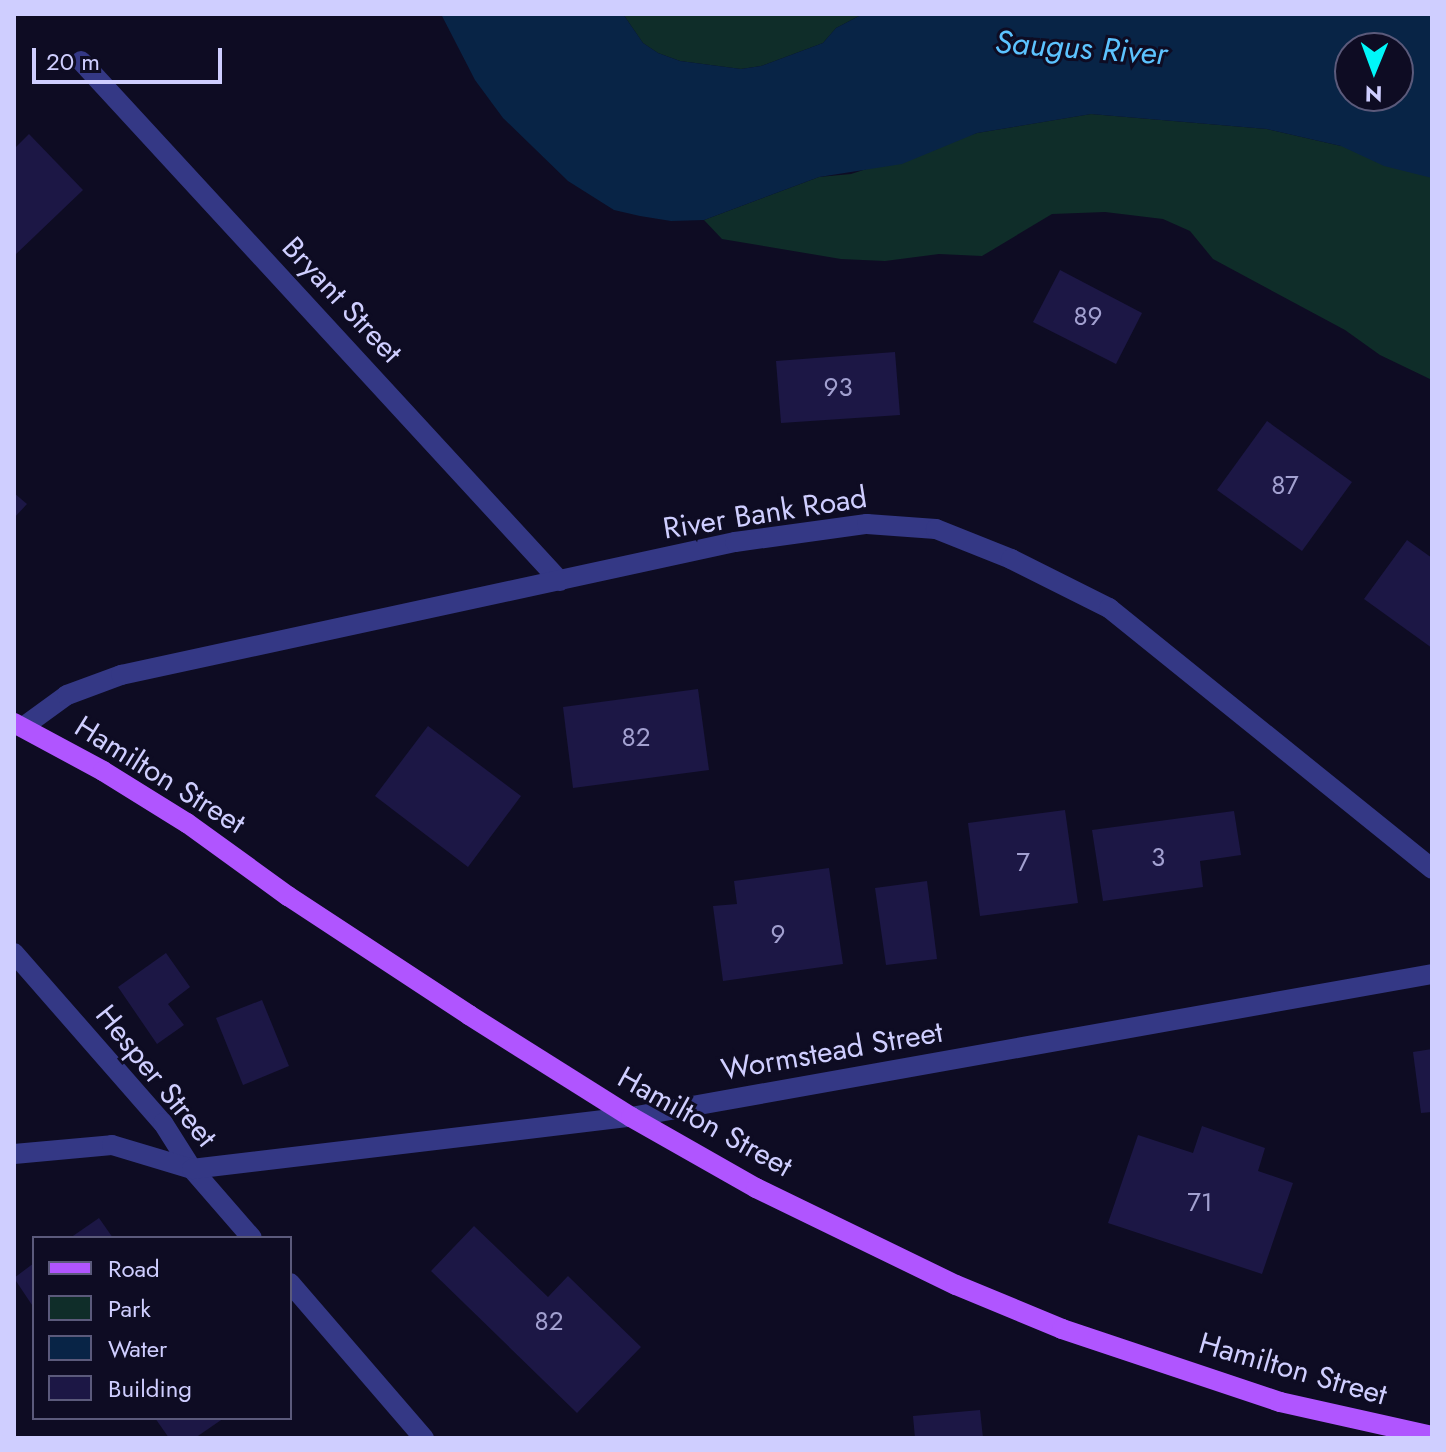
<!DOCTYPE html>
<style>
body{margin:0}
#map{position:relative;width:1446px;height:1452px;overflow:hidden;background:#0e0c23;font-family:Jost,sans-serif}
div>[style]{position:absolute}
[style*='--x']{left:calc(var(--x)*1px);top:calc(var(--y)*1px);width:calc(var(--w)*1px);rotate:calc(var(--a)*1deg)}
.green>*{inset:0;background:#0f2d29}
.water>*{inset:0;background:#082446}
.building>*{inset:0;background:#1c1745}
.minor>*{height:20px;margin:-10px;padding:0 10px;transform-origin:10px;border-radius:10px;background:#343885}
.major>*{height:20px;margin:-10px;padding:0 10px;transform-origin:10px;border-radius:10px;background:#b055ff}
span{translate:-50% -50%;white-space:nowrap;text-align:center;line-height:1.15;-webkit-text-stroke:6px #0e0c23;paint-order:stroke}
.number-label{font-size:26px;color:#a2a0d0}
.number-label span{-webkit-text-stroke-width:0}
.street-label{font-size:30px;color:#cfceff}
.water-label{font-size:32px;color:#5cc3ff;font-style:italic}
.frame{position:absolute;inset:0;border:16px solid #cfceff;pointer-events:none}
.legend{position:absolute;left:32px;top:1236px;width:260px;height:184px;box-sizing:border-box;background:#0e0c23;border:2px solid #5b5a7b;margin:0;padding:10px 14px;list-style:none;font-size:24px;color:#cfceff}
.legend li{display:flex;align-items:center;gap:16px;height:40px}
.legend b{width:40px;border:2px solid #5b5a7b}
.north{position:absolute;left:1334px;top:32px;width:80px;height:80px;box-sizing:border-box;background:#0e0c23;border:2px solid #5b5a7b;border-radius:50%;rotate:181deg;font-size:22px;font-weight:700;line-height:32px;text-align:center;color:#cfceff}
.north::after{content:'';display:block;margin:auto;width:28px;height:36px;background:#00f7f9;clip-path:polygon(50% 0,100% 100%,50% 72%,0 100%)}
.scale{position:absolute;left:32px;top:48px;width:190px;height:36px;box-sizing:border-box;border:4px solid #cfceff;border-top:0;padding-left:10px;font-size:24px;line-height:28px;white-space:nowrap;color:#cfceff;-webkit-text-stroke:6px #0e0c23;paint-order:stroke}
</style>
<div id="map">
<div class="green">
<div style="clip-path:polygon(623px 14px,863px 14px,836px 28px,823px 43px,761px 66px,741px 69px,680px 61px,658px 53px,643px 43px)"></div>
<div style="clip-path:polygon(1091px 114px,1267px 129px,1341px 146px,1432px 143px,1432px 380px,1380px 355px,1345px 330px,1213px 259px,1190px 231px,1163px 219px,1105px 212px,1052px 214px,982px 256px,939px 254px,885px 261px,841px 259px,722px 239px,704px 220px,819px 177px,851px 174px,977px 133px)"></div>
</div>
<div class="water">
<div style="clip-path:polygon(evenodd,441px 14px,623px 14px,643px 43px,658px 53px,680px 61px,741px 69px,761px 66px,823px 43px,836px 28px,863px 14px,1432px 14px,1432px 178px,1384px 166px,1341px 146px,1267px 129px,1091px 114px,977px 133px,902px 164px,819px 177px,704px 220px,671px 221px,640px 216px,614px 210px,568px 181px,503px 118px,475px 80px,441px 14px,1350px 48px,1398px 48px,1398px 96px,1350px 96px,1350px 48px)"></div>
</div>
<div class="building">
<div style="clip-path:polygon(29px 134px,83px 190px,14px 256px,14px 149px)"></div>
<div style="clip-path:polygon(1060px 270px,1142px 313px,1116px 364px,1033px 322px)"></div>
<div style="clip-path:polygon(895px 352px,900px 415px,781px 423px,776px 361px)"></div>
<div style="clip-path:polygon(1267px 421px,1352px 482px,1302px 551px,1217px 490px)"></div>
<div style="clip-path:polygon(14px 493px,27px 504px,14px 518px)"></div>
<div style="clip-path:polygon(1407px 540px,1432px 558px,1432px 648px,1364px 599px)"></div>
<div style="clip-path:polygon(698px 689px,709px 770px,573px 788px,563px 707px)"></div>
<div style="clip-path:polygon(428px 726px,521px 796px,468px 867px,375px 796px)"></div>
<div style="clip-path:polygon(1065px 810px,1078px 903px,980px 916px,968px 823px)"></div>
<div style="clip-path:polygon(1234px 811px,1241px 855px,1200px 861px,1203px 887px,1103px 901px,1092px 830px)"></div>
<div style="clip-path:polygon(829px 868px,843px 964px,723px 981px,713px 906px,737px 904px,734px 881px)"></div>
<div style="clip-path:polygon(927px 881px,937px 959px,886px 965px,875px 888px)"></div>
<div style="clip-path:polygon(166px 953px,190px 987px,168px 1004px,184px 1025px,157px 1044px,118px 987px)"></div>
<div style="clip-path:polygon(262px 1000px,289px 1066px,243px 1085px,216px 1018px)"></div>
<div style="clip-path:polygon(1432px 1049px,1432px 1112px,1421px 1113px,1413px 1052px)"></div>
<div style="clip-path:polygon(1202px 1126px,1265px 1148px,1258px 1171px,1293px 1183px,1262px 1274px,1108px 1223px,1138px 1135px,1193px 1153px)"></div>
<div style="clip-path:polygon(99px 1218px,113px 1238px,70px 1238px)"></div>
<div style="clip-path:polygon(474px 1226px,548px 1297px,568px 1276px,641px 1347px,577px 1413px,431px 1271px)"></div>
<div style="clip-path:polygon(34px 1263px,34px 1308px,14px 1278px)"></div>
<div style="clip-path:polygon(980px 1410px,983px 1438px,915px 1438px,913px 1416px)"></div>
<div style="clip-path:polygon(155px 1418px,224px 1418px,195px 1438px,169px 1438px)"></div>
</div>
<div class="minor">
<div style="--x:81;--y:61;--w:707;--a:47.35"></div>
<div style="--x:23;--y:727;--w:54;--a:-36"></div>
<div style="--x:67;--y:695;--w:58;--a:-20.3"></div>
<div style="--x:121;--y:675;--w:628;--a:-12.22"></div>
<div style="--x:735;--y:542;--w:133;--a:-7.8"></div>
<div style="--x:867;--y:524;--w:69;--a:4.1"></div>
<div style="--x:936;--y:529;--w:81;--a:21.8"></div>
<div style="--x:1011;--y:559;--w:110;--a:26.6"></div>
<div style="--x:1109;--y:608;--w:415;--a:38.9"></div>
<div style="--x:14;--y:953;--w:226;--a:48.8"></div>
<div style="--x:163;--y:1123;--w:54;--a:57.8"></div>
<div style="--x:192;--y:1169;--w:91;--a:49"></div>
<div style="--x:14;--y:1154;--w:98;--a:-5.2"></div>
<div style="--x:112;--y:1145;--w:84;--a:16.7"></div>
<div style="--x:192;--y:1169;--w:442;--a:-6.8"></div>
<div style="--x:631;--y:1117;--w:814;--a:-10.12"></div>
<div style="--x:290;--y:1283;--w:205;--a:49.2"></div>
</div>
<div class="major">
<div style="--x:14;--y:723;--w:101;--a:28.3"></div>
<div style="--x:103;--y:771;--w:99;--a:31.8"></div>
<div style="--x:187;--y:823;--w:125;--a:35.9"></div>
<div style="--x:288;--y:896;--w:217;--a:33.3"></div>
<div style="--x:469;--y:1015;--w:191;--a:32.2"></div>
<div style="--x:631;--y:1117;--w:144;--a:29.6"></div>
<div style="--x:756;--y:1188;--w:222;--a:25.9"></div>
<div style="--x:956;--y:1285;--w:115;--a:22.5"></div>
<div style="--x:1062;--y:1329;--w:230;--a:18.5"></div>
<div style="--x:1280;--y:1402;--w:156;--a:12.6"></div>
</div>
<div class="number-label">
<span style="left:1088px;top:317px">89</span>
<span style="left:838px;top:388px">93</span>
<span style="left:1285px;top:486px">87</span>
<span style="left:636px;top:738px">82</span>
<span style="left:1158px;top:858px">3</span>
<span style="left:1023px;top:863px">7</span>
<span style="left:778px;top:935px">9</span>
<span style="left:1200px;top:1203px">71</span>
<span style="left:549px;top:1322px">82</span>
</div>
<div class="street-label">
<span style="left:342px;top:300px;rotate:47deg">Bryant Street</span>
<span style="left:765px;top:513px;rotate:-9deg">River Bank Road</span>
<span style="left:160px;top:775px;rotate:32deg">Hamilton Street</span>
<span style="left:832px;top:1051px;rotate:-10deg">Wormstead Street</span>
<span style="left:156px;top:1076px;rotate:51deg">Hesper Street</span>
<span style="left:705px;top:1122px;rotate:29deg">Hamilton Street</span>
<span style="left:1293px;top:1369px;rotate:16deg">Hamilton Street</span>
</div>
<div class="water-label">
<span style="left:1081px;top:48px;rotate:4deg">Saugus River</span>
</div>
<div class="frame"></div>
<ul class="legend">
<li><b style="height:10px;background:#b055ff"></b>Road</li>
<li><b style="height:22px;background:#0f2d29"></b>Park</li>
<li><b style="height:22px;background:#082446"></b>Water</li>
<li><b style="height:22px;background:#1c1745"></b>Building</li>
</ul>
<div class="north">N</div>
<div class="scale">20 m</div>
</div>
